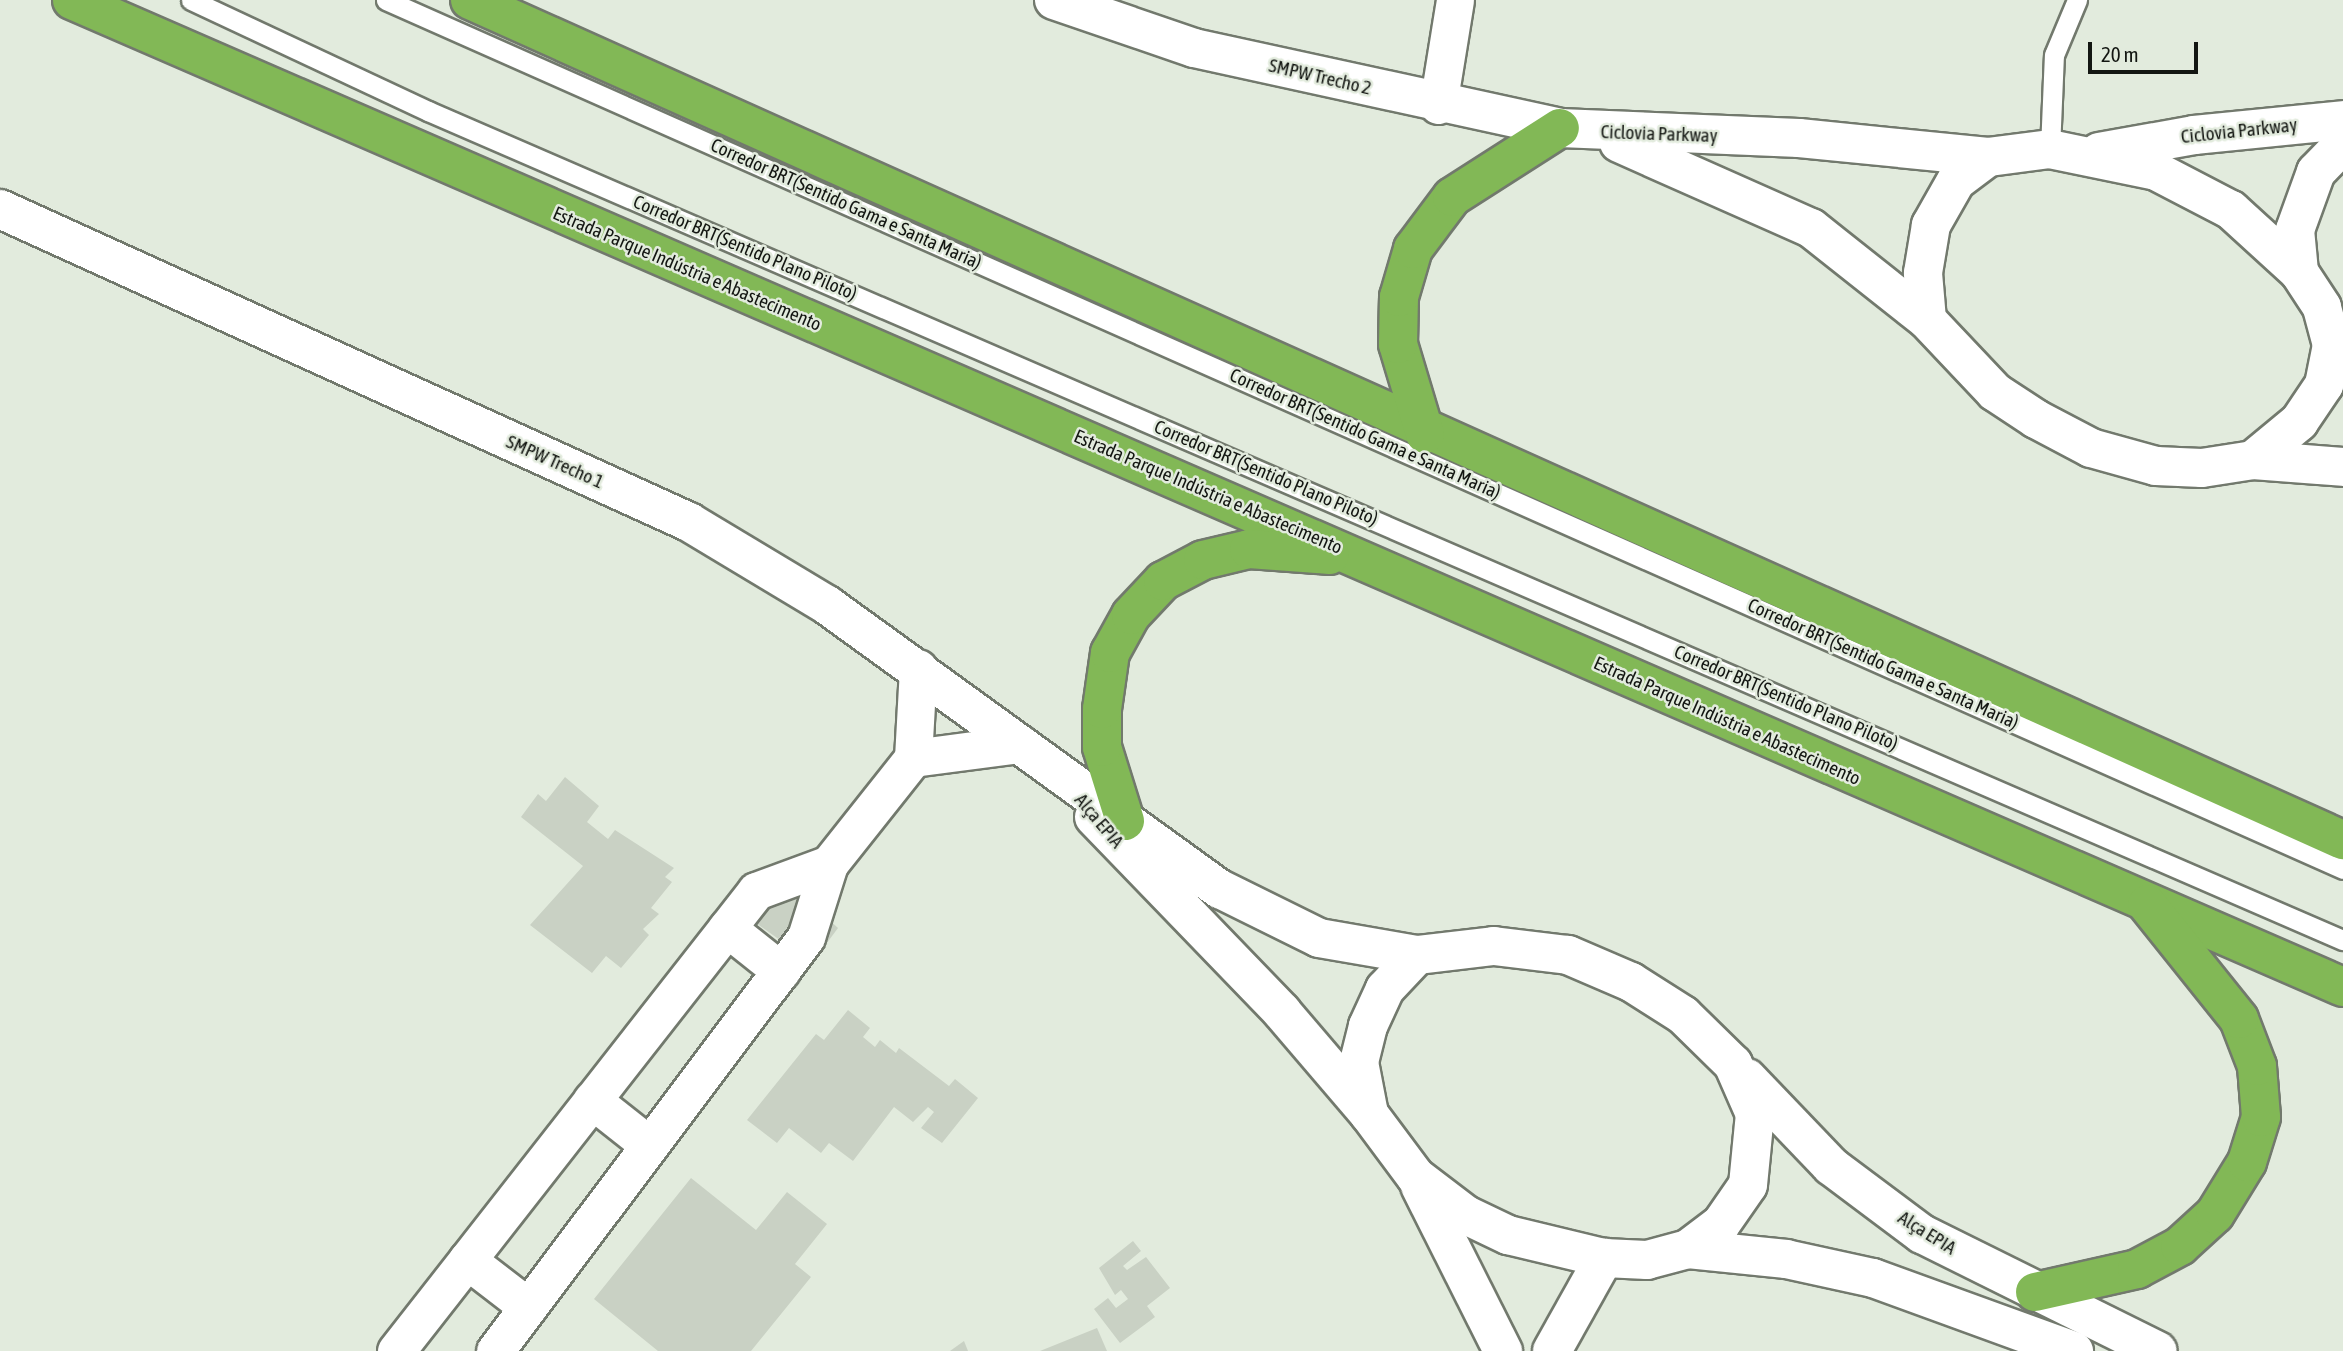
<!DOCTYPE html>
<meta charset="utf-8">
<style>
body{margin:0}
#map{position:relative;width:2343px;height:1351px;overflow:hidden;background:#e2ebdd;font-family:"Asap Condensed",sans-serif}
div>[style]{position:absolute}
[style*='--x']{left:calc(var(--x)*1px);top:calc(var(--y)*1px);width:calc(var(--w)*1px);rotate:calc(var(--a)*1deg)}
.building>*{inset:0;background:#c9d1c4}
.roads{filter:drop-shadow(2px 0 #72796d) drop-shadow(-2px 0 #72796d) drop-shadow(0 2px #72796d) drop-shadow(0 -2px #72796d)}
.service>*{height:19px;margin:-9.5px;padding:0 9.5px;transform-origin:9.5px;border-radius:9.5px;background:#fff}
.minor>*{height:37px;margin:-18.5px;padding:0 18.5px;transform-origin:18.5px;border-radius:18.5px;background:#fff}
.tertiary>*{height:38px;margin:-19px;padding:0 19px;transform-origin:19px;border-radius:19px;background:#fff}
.trunk>*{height:38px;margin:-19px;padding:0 19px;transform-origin:19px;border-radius:19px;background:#82b856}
span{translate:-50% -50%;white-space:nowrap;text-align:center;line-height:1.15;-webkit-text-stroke:5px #e2ebdd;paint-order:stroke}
.street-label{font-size:19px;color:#131612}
.scale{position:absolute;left:2088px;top:42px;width:110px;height:32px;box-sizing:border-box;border:4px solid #131612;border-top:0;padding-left:9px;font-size:21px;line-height:24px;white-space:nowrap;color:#131612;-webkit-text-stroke:5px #e2ebdd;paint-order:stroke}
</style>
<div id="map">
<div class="building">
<div style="clip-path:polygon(565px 777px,599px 806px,587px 822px,608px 839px,615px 830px,674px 868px,665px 877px,672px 882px,651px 908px,659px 914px,643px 929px,649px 935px,621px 968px,606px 956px,592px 973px,530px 925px,583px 866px,521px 817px,538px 794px,546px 801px)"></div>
<div style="clip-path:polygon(786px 881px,838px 928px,812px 963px,756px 923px)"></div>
<div style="clip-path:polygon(848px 1010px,870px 1028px,863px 1037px,875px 1047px,880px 1040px,896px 1053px,899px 1048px,949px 1086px,955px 1079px,978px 1098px,942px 1143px,921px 1128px,934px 1112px,928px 1107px,913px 1122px,894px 1107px,853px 1161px,829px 1143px,821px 1153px,789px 1128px,777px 1143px,747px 1120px,816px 1034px,824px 1040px)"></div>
<div style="clip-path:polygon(691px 1178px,756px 1230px,787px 1192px,827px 1224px,795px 1264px,811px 1277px,751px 1351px,658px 1351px,594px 1299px)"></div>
<div style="clip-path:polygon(1133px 1241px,1141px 1251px,1123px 1266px,1127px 1270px,1146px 1257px,1170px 1288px,1147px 1306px,1155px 1317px,1120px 1343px,1094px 1309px,1108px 1298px,1116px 1308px,1128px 1299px,1121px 1290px,1115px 1295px,1099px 1268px)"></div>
<div style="clip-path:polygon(1097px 1328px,1107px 1351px,1040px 1351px)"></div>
<div style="clip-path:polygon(964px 1341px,968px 1351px,950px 1351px)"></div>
</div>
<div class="roads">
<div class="service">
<div style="--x:191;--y:0;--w:262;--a:25.1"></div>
<div style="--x:428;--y:111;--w:2087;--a:23.41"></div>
<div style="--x:386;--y:0;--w:2141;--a:23.94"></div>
<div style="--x:2050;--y:149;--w:94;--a:-87.6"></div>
<div style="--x:2054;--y:55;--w:60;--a:-67.3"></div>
</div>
<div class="minor">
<div style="--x:1438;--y:105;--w:106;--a:-80.8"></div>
<div style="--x:913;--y:758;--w:108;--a:-7.5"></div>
<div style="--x:727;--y:928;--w:69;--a:38.5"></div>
<div style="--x:592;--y:1100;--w:73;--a:38.3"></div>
<div style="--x:467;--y:1260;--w:77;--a:37.6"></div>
<div style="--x:396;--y:1351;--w:584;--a:-51.95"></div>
<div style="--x:756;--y:891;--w:78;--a:-20.3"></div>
<div style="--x:495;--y:1351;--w:518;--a:-53.09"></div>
<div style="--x:806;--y:937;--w:77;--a:-72.5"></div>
<div style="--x:829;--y:864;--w:135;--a:-51.6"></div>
<div style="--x:913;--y:758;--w:90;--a:-86.8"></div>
</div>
<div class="tertiary">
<div style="--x:1054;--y:0;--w:148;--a:18.9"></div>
<div style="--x:1194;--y:48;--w:375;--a:12.3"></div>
<div style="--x:1560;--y:128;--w:239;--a:2.4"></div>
<div style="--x:1799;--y:138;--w:190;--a:5.7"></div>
<div style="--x:1619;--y:143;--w:210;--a:23.9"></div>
<div style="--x:1811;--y:228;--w:148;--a:38.4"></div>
<div style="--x:2099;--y:152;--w:97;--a:-10.1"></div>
<div style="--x:2194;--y:135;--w:150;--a:-5.7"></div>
<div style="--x:0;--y:209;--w:757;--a:24.43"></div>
<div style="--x:689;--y:522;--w:161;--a:31"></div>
<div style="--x:827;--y:605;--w:485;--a:35.9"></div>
<div style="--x:1220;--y:889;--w:110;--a:26.3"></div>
<div style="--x:1319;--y:938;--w:99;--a:9.8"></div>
<div style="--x:2299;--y:272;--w:92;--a:-137.6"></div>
<div style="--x:2231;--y:210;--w:85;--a:-152.5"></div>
<div style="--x:2156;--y:171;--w:108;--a:-168.3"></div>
<div style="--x:2050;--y:149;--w:63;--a:172.6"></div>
<div style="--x:1988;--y:157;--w:40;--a:143"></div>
<div style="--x:1956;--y:181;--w:51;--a:119.6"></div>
<div style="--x:1931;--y:225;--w:49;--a:99.5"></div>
<div style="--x:1923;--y:273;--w:47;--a:85.1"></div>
<div style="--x:1927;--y:320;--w:99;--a:46.6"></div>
<div style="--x:1995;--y:392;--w:49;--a:33.4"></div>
<div style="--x:2036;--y:419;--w:62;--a:27.8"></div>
<div style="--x:2091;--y:448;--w:67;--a:15.5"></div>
<div style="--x:2156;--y:466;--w:46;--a:2.5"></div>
<div style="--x:2202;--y:468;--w:52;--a:-8.9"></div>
<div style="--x:2253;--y:460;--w:60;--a:-39.6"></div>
<div style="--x:2299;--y:422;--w:45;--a:-56"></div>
<div style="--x:2324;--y:385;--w:41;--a:-78.7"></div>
<div style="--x:2332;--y:345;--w:39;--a:-105"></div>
<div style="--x:2322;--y:307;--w:42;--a:-123.3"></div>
<div style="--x:2299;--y:272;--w:42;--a:-95.4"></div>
<div style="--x:2295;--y:230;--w:62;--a:-70.1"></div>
<div style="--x:2316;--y:172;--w:39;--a:-46"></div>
<div style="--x:2253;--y:460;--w:90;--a:4.4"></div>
<div style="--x:1094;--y:817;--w:271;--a:46"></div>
<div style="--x:1282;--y:1012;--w:134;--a:49.5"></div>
<div style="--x:1747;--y:1078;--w:122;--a:46.3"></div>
<div style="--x:1831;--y:1166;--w:114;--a:36.8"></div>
<div style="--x:1922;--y:1234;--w:263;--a:26.4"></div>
<div style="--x:1420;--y:1186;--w:185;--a:63.3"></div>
<div style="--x:1688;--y:1249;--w:41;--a:-37.1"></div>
<div style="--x:1721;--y:1224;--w:47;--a:-55.3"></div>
<div style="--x:1748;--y:1185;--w:71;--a:-84.4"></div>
<div style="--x:1755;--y:1114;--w:55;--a:-113.7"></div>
<div style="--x:1733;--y:1064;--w:70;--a:-135.6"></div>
<div style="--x:1683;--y:1015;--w:62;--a:-147.6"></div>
<div style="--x:1631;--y:982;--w:69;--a:-156.8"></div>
<div style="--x:1568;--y:955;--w:75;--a:-173.1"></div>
<div style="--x:1494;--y:946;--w:78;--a:173.3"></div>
<div style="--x:1417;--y:955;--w:47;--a:133.3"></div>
<div style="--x:1385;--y:989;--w:41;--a:114.7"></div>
<div style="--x:1368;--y:1026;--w:37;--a:104"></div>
<div style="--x:1359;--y:1062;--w:53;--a:79.1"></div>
<div style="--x:1369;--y:1114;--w:79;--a:53.3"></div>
<div style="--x:1416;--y:1177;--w:63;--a:37.2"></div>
<div style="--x:1466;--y:1215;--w:47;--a:25.5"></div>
<div style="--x:1508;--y:1235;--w:99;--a:13.5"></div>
<div style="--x:1604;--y:1258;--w:43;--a:2.7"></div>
<div style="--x:1647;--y:1260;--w:42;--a:-15"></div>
<div style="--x:1688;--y:1249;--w:99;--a:5.8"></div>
<div style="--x:1786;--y:1259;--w:89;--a:12.3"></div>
<div style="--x:1873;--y:1278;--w:214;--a:20"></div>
<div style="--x:1552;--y:1351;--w:107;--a:-60.8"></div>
</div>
<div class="trunk">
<div style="--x:72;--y:0;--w:2476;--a:23.49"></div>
<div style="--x:470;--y:0;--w:2053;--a:24.16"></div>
<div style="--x:1425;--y:434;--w:94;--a:-106.7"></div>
<div style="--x:1398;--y:344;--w:47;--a:-88.8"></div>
<div style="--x:1399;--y:297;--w:50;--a:-73.7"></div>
<div style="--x:1413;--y:249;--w:65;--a:-53.1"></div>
<div style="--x:1452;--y:197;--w:128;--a:-32.6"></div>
<div style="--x:1125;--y:821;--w:77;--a:-107.3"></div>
<div style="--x:1102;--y:747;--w:38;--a:-90"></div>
<div style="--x:1102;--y:709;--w:57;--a:-81.9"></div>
<div style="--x:1110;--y:653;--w:43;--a:-61.1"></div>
<div style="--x:1131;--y:615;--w:47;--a:-46.7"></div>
<div style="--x:1163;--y:581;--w:45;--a:-27.7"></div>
<div style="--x:1203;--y:560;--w:47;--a:-13.4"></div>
<div style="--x:1249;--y:549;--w:81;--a:4.2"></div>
<div style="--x:2035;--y:1292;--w:105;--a:-12.7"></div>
<div style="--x:2137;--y:1269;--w:49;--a:-28.1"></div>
<div style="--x:2180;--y:1246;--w:47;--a:-42.4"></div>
<div style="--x:2215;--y:1214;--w:61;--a:-58.4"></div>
<div style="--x:2247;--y:1162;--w:47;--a:-72.7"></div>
<div style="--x:2261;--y:1117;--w:51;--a:-94.5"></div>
<div style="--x:2257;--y:1066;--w:50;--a:-111"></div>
<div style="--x:2239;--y:1019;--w:147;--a:-128.7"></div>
</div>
</div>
<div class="street-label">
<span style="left:1320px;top:77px;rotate:13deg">SMPW Trecho 2</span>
<span style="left:2239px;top:131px;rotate:-6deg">Ciclovia Parkway</span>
<span style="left:1659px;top:134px;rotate:2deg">Ciclovia Parkway</span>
<span style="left:846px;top:204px;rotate:24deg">Corredor BRT(Sentido Gama e Santa Maria)</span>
<span style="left:745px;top:248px;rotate:23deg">Corredor BRT(Sentido Plano Piloto)</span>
<span style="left:687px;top:269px;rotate:23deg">Estrada Parque Indústria e Abastecimento</span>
<span style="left:1365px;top:434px;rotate:24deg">Corredor BRT(Sentido Gama e Santa Maria)</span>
<span style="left:555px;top:462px;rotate:24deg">SMPW Trecho 1</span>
<span style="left:1266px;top:473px;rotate:23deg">Corredor BRT(Sentido Plano Piloto)</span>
<span style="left:1208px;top:492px;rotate:23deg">Estrada Parque Indústria e Abastecimento</span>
<span style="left:1883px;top:664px;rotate:24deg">Corredor BRT(Sentido Gama e Santa Maria)</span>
<span style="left:1786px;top:698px;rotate:23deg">Corredor BRT(Sentido Plano Piloto)</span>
<span style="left:1727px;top:721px;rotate:24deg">Estrada Parque Indústria e Abastecimento</span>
<span style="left:1099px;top:821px;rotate:50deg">Alça EPIA</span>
<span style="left:1927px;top:1233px;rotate:32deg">Alça EPIA</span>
</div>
<div class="scale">20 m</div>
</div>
